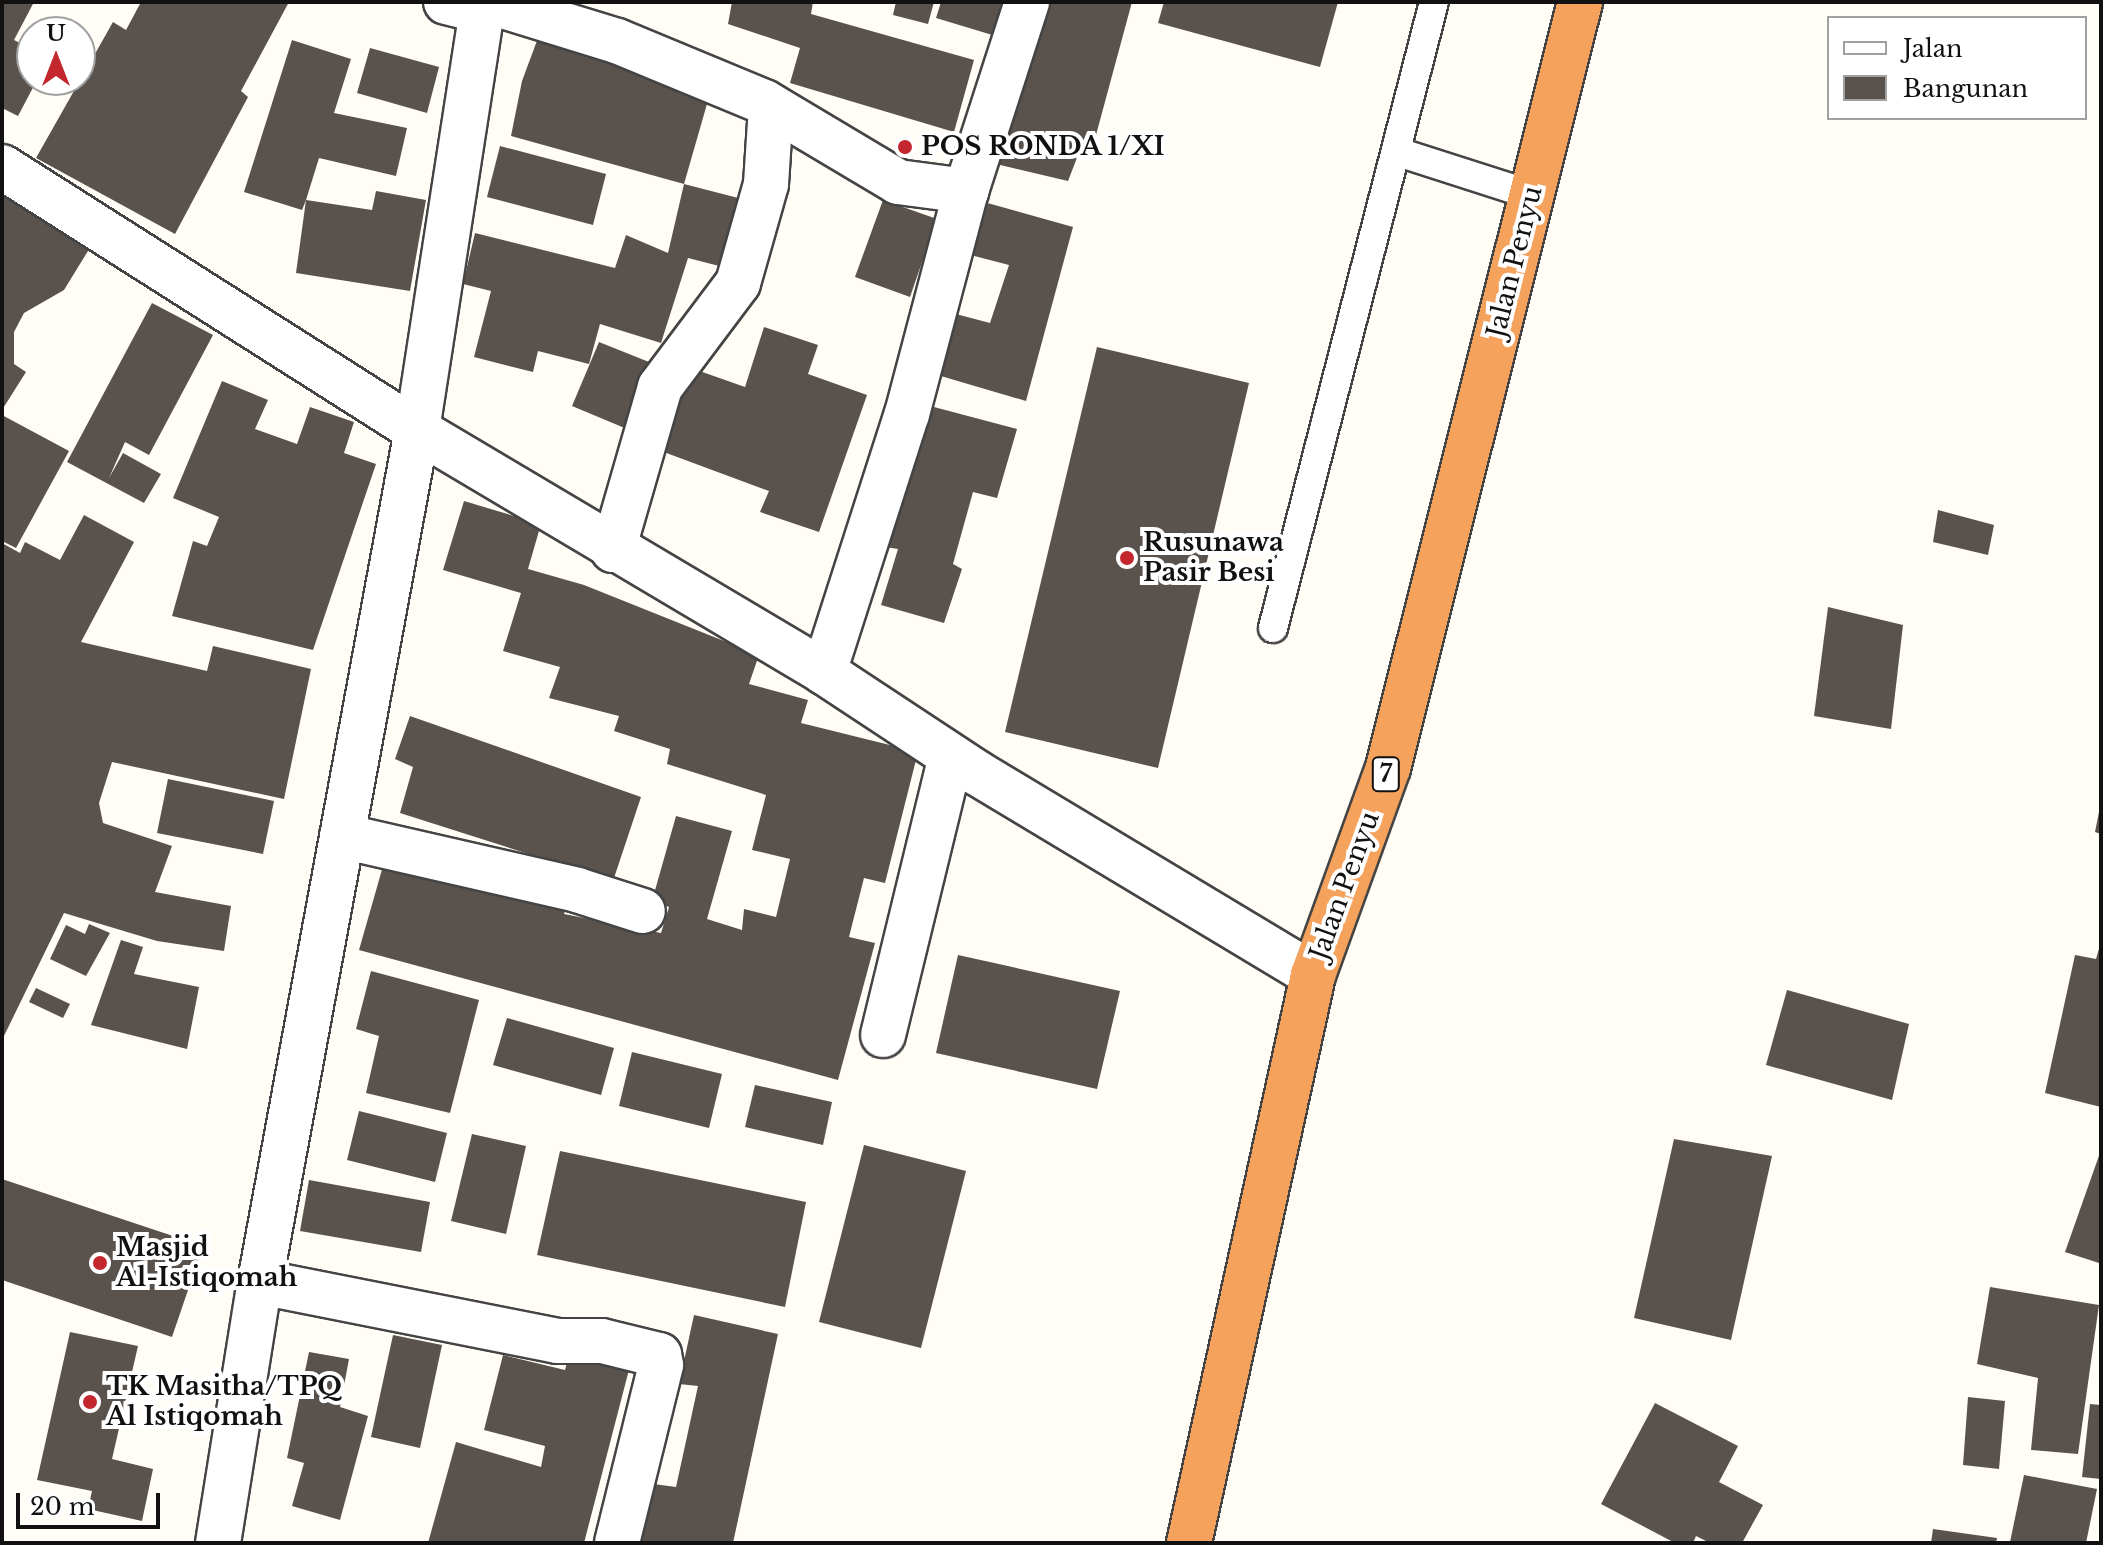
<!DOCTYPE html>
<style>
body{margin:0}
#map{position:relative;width:2103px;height:1545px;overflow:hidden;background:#fffdf5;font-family:"Libre Baskerville",serif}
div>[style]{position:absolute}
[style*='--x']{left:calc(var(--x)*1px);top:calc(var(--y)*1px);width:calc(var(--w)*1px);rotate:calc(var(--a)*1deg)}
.building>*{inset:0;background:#5a524d}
.roads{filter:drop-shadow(2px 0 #444) drop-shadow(-2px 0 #444) drop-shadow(0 2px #444) drop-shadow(0 -2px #444)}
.lane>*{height:28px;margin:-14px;padding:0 14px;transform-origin:14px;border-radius:14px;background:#fff}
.street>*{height:44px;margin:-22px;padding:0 22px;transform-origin:22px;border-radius:22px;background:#fff}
.highway>*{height:44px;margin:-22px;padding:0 22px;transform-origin:22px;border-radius:22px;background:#f5a25d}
.dots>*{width:22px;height:22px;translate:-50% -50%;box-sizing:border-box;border:4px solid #fff;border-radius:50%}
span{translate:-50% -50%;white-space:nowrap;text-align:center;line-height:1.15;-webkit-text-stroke:8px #fff;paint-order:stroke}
.shield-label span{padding:2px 6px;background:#fff;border:2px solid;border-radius:6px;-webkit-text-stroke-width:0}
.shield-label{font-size:24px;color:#111;font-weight:700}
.poi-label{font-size:26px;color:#111;font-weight:700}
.left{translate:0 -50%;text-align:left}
.street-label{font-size:26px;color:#111}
.frame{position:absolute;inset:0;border:4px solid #111;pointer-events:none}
.legend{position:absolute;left:1827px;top:16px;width:260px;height:104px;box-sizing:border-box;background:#fff;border:2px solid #a0a0a0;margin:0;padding:10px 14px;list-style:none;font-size:24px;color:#111}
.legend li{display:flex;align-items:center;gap:16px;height:40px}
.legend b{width:40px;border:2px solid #a0a0a0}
.north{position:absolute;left:16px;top:16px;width:80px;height:80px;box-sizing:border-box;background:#fff;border:2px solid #a0a0a0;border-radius:50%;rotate:0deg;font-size:22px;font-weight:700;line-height:32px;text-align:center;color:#111}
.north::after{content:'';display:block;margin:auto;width:28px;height:36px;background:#c4262e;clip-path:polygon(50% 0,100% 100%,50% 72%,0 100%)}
.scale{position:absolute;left:16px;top:1493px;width:144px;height:36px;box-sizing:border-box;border:4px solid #111;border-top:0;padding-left:10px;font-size:24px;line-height:28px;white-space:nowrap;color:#111;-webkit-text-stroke:6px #fff;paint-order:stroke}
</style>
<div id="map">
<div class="building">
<div style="clip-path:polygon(2px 2px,34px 2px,14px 40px,32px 49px,32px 80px,37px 80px,18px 116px,2px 108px)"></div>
<div style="clip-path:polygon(141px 2px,289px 2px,241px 91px,248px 97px,175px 234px,36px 158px,113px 22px,126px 30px)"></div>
<div style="clip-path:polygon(732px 2px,813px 2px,811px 14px,974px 60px,954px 132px,790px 83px,800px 48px,728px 24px)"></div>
<div style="clip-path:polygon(896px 2px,934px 2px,928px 24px,893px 15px)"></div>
<div style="clip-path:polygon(941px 2px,1010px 2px,999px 37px,936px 18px)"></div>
<div style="clip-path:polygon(1033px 2px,1132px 2px,1096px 135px,1087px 132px,1068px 181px,992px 163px)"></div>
<div style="clip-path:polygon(1164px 2px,1338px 2px,1320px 67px,1158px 23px)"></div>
<div style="clip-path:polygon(538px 38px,711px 90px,684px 184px,511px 136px,522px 81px)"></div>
<div style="clip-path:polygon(292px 40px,351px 59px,334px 113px,407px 128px,396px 176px,319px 158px,306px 200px,372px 210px,376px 191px,426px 200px,410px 291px,296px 273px,306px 200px,302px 210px,244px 192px)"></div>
<div style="clip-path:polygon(370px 48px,439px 67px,427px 113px,357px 93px)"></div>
<div style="clip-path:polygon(500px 146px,606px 174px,593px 225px,487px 197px)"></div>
<div style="clip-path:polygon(2px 180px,99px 233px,64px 290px,24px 313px,14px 332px,14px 364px,26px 372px,2px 410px)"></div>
<div style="clip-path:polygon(684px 184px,746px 200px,727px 268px,688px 258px,661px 343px,600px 324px,589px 364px,538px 351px,533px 372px,474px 357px,491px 291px,463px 284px,475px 233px,615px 268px,626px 235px,668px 253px)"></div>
<div style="clip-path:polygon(973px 199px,1073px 227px,1026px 401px,934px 374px,952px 313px,990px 323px,1009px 265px,959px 252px)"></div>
<div style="clip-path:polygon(883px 200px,937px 219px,910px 297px,855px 277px)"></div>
<div style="clip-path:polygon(152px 303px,213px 335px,149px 455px,125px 442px,109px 478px,123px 453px,161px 474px,144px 503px,67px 462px)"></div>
<div style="clip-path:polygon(764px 327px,818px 345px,808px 374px,867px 395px,819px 532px,760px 512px,769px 491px,661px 451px,691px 368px,745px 387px)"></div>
<div style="clip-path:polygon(599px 342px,654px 364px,627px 429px,572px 406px)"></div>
<div style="clip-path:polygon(1097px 347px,1249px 383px,1158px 768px,1005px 732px)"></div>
<div style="clip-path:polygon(222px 381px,268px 400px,255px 429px,297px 444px,310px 407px,354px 422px,344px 453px,376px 464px,313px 650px,172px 616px,193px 541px,207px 546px,219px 517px,173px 498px)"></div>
<div style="clip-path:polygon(934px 407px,1017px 429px,997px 498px,973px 492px,953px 564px,962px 569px,944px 623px,881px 605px,898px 549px,885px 547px)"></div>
<div style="clip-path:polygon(2px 415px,69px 451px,16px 548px,2px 541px)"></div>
<div style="clip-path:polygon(464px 501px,541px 524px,528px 569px,584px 585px,759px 655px,749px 684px,808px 700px,801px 723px,918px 752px,885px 883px,864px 878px,849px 937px,875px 943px,838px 1080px,359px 950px,385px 859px,571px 893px,564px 914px,661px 933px,669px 907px,652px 901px,676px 816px,732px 831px,707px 919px,742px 930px,744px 909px,776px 917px,790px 859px,752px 850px,766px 795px,667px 764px,670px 749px,614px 731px,619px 716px,549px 698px,560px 667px,503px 651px,521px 593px,443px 570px)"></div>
<div style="clip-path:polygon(1938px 510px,1994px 525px,1988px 555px,1933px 542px)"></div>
<div style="clip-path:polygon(84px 515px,134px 542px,81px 642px,207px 671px,213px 646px,311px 669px,284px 799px,112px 762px,99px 803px,103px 823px,172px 846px,155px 892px,231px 906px,224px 951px,157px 941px,64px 913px,2px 1040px,2px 543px,20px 553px,25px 542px,60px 560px)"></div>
<div style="clip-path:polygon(1828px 607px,1903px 625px,1891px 729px,1814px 716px)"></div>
<div style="clip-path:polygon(410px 716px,641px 797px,613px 881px,400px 813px,413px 767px,395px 759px)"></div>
<div style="clip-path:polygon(168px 779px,274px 801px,263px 854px,157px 833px)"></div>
<div style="clip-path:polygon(2100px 807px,2101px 807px,2101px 834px,2095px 832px)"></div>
<div style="clip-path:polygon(89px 924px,110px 933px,86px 976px,50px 959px,66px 925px,85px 934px)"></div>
<div style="clip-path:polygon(121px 940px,143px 947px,134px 974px,199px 987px,187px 1049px,91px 1025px)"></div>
<div style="clip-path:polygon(2101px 942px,2101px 1107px,2045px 1093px,2075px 955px,2096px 959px)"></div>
<div style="clip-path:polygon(958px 955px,1120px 991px,1097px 1089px,936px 1053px)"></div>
<div style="clip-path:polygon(371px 971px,479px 1000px,450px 1113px,366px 1093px,379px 1036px,356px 1029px)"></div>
<div style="clip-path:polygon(36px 988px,70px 1004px,63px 1018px,29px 1002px)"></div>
<div style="clip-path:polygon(1787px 990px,1909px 1024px,1892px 1100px,1766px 1065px)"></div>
<div style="clip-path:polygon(507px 1018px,614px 1048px,601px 1095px,493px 1065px)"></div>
<div style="clip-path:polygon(632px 1052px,722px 1074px,709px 1128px,619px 1106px)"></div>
<div style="clip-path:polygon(755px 1085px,832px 1102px,823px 1145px,745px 1127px)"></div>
<div style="clip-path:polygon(359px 1111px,447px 1133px,435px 1182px,347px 1160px)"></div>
<div style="clip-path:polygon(472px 1134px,526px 1146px,506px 1234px,451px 1221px)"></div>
<div style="clip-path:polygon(1674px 1139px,1772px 1156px,1731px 1340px,1634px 1318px)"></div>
<div style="clip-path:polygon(864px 1145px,966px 1171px,921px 1348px,819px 1322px)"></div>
<div style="clip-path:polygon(2101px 1150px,2101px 1256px,2099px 1263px,2065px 1252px)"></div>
<div style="clip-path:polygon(560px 1151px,806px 1202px,785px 1307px,537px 1255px)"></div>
<div style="clip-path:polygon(2px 1179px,203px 1246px,172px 1337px,2px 1280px)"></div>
<div style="clip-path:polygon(309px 1180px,430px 1202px,421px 1252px,300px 1231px)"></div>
<div style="clip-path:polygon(1990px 1287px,2099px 1305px,2078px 1454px,2031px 1450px,2038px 1378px,1977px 1364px)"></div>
<div style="clip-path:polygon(694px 1315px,778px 1334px,733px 1543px,627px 1543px,639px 1482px,676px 1487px,698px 1386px,679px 1384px)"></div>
<div style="clip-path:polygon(70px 1332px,138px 1346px,112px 1459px,153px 1469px,142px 1521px,88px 1509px,92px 1491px,37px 1480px)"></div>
<div style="clip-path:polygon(393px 1335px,442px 1345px,420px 1448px,371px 1437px)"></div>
<div style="clip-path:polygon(571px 1347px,631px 1362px,584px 1543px,428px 1543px,456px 1442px,541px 1467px,545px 1446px,484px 1430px,503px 1355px,565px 1370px)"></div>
<div style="clip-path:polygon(309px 1352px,349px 1359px,340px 1407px,368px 1416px,340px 1520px,292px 1506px,304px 1463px,287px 1458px)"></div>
<div style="clip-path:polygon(1968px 1397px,2005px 1401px,1999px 1469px,1963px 1465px)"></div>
<div style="clip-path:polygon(1655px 1403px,1738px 1446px,1719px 1482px,1763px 1505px,1742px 1543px,1710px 1543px,1696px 1536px,1693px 1543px,1675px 1543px,1601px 1504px)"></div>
<div style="clip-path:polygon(2090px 1404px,2101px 1405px,2101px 1479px,2082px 1477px)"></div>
<div style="clip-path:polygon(2024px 1475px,2097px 1489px,2086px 1543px,2010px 1542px)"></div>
<div style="clip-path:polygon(1933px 1529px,1997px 1538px,1996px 1543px,1931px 1543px)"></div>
</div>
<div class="roads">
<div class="lane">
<div style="--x:1398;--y:152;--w:141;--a:17.8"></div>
<div style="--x:1273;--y:628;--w:646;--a:-75.58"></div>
</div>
<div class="street">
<div style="--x:446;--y:2;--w:37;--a:14"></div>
<div style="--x:490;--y:2;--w:133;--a:17.1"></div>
<div style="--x:617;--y:41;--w:159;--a:22.5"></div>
<div style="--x:764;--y:102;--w:156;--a:30.8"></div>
<div style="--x:898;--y:182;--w:69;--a:7.5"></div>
<div style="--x:2;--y:167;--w:491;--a:32.4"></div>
<div style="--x:417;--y:430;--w:474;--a:30.7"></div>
<div style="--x:824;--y:672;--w:183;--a:33.4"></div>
<div style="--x:977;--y:773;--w:392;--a:31"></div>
<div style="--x:613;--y:550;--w:170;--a:-73.9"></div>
<div style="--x:660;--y:387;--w:130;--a:-53.1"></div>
<div style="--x:738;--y:283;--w:103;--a:-74.2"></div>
<div style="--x:766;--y:184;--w:78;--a:-86.3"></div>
<div style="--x:824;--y:672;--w:271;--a:-72.2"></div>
<div style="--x:907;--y:414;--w:231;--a:-75.2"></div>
<div style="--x:966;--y:191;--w:199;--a:-72.1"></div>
<div style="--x:342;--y:836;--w:241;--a:12.9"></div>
<div style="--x:577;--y:890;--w:69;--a:17.7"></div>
<div style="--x:883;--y:1035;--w:286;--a:-76.3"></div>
<div style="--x:260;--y:1282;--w:303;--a:11.2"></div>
<div style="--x:557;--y:1341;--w:45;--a:0"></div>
<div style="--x:602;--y:1341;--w:59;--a:13.8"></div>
<div style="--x:659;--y:1355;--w:10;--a:79"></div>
<div style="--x:661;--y:1365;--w:183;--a:103.9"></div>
<div style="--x:218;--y:1543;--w:264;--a:-80.9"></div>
<div style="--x:260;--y:1282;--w:866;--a:-79.56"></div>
<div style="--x:417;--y:430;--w:433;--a:-81.2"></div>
</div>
<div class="highway">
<div style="--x:1189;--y:1543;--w:581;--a:-77.68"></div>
<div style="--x:1313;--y:975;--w:220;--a:-70.1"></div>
<div style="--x:1388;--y:768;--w:790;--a:-75.93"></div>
</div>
</div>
<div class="dots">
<div style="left:905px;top:147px;background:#c4262e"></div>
<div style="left:1127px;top:558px;background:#c4262e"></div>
<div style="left:100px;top:1263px;background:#c4262e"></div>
<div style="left:90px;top:1402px;background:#c4262e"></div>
</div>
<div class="shield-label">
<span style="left:1386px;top:774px">7</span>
</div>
<div class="poi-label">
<span class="left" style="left:921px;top:147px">POS RONDA 1/XI</span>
<span class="left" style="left:1143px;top:558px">Rusunawa<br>Pasir Besi</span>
<span class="left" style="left:116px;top:1263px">Masjid<br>Al-Istiqomah</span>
<span class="left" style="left:106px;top:1402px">TK Masitha/TPQ<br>Al Istiqomah</span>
</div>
<div class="street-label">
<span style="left:1515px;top:262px;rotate:-76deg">Jalan Penyu</span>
<span style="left:1345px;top:886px;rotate:-70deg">Jalan Penyu</span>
</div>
<div class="frame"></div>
<ul class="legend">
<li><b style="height:10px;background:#fff"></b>Jalan</li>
<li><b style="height:22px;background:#5a524d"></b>Bangunan</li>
</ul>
<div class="north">U</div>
<div class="scale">20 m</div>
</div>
